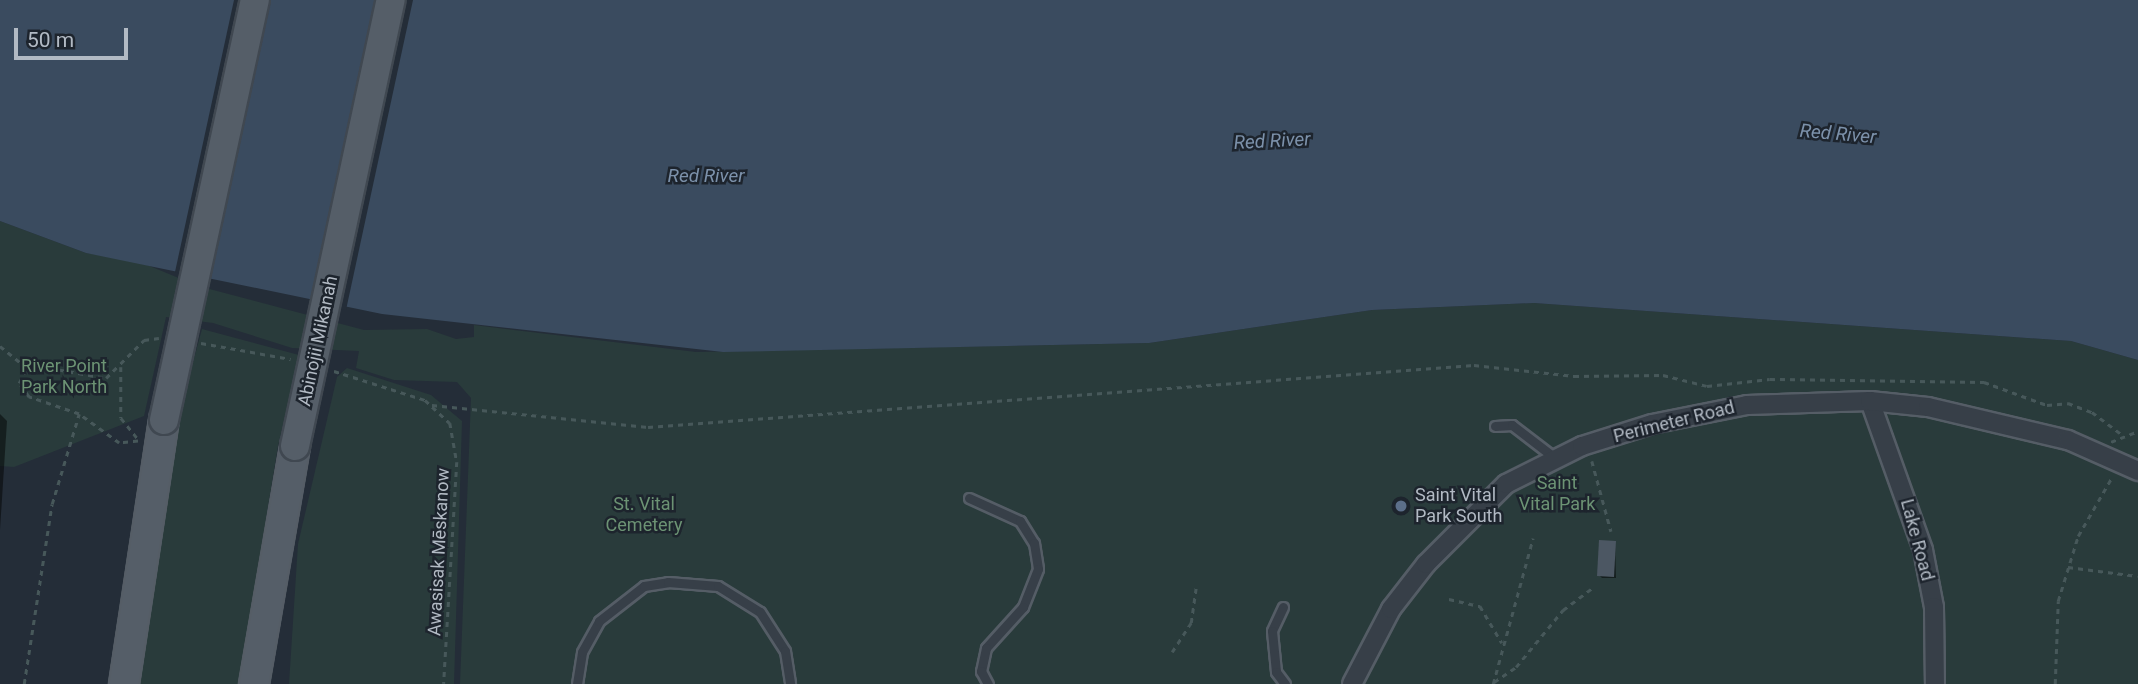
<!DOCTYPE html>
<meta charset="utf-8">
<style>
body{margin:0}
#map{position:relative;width:2138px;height:684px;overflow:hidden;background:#242d38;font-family:Roboto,sans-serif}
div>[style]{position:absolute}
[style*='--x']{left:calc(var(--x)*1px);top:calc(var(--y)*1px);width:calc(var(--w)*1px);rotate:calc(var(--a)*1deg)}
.green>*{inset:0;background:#293b3b}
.water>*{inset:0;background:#3a4b5f}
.pier>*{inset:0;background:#242d38}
.shadow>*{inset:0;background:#0007}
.building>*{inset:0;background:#4c5763}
.path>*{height:2.5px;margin-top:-1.25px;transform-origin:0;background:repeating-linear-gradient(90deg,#47585a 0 5px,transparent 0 10px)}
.roads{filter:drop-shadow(2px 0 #555d66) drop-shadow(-2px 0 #555d66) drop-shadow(0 2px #555d66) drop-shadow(0 -2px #555d66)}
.lane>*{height:9px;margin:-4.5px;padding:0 4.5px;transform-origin:4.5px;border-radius:4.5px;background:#373f48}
.street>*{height:18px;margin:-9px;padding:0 9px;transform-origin:9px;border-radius:9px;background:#373f48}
.primary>*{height:28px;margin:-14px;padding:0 14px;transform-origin:14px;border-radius:14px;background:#555e68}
.bridges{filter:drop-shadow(2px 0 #404851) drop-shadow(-2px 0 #404851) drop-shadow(0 2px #404851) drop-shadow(0 -2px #404851)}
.primary-bridge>*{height:28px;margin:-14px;padding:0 14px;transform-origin:14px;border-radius:14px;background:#555e68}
.dots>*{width:19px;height:19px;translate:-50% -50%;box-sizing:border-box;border:4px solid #1d242d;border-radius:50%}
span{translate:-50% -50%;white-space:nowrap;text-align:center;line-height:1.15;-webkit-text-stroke:5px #1d242d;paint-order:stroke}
.street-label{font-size:18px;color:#b2bac4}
.park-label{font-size:18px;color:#6c9374}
.poi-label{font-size:18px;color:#b2bac4}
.left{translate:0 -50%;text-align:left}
.water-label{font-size:19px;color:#7c91aa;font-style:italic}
.scale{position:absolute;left:14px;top:28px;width:114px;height:32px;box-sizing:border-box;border:4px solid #b2bac4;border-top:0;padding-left:9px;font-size:21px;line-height:24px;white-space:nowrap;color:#b2bac4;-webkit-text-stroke:5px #1d242d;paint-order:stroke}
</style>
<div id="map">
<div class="green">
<div style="clip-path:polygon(0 221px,86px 253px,140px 262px,198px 286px,364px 330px,427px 329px,456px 339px,474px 337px,474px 325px,696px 352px,1149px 343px,1372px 310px,1534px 303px,2071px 341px,2138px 360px,2138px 684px,460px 684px,471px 398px,457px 382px,394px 380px,356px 368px,359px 351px,292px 348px,213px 323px,166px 317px,144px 416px,14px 467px,0 466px)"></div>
<div style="clip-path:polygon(202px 329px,299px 355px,278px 446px,239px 684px,138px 684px,164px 470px)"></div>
<div style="clip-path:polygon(347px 368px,431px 395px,462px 421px,454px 684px,289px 684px,298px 544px,337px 377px)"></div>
</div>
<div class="water">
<div style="clip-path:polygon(0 0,2138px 0,2138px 360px,2071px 341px,1534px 303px,1372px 310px,1149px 343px,723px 352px,382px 314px,86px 253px,0 221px)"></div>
</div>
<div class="pier">
<div style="clip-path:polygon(234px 0,268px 0,208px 279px,175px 272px)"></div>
<div style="clip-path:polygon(380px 0,413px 0,346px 310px,315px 303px)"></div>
</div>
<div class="shadow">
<div style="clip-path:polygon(0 414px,7px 421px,0 530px)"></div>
<div style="clip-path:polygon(1615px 543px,1616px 578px,1602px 578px,1599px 575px)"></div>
</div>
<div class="building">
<div style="clip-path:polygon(1599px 540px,1616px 541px,1614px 577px,1597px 576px)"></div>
</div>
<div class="path">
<div style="--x:201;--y:343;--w:91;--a:10.1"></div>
<div style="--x:0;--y:346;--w:35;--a:39"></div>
<div style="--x:121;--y:367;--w:51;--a:90"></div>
<div style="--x:121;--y:418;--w:28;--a:51"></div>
<div style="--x:334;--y:371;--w:96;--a:17.7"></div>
<div style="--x:425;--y:400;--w:34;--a:43"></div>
<div style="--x:450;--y:423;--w:40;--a:80"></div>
<div style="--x:457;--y:462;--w:222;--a:93.4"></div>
<div style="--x:432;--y:405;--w:217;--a:5.8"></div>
<div style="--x:648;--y:427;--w:828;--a:-4.29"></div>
<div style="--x:1474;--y:365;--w:101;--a:6.3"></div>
<div style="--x:1574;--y:376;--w:89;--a:-0.6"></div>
<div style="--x:1663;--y:375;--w:45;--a:14"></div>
<div style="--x:1707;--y:386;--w:63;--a:-6.3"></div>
<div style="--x:1770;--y:379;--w:214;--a:0.8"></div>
<div style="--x:1984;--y:382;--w:67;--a:20.1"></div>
<div style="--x:2047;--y:405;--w:21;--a:-5"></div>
<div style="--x:2068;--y:403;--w:26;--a:21"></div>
<div style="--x:2092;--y:412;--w:36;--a:37"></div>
<div style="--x:138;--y:441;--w:19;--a:174"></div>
<div style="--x:119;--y:443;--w:49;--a:-144.1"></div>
<div style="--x:79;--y:414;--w:53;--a:-161.2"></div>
<div style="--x:29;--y:397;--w:17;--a:-126"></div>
<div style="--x:19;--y:383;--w:17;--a:-62"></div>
<div style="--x:27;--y:368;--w:12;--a:-9"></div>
<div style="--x:39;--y:366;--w:68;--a:10.2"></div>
<div style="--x:106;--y:378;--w:54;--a:-45"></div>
<div style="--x:144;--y:340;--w:15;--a:-8"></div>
<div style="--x:2111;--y:442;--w:29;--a:-22"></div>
<div style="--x:1592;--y:461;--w:73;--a:74.8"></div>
<div style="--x:2068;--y:567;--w:70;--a:7.4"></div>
<div style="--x:1449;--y:599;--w:32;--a:13"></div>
<div style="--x:1480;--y:606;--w:43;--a:59.3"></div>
<div style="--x:1172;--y:652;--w:35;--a:-57"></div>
<div style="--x:1191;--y:623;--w:36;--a:-82"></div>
<div style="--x:1494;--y:682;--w:27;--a:-34"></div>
<div style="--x:1516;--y:667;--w:74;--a:-50.5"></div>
<div style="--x:1563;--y:610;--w:38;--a:-37"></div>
<div style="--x:24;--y:684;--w:182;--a:-81.2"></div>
<div style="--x:52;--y:504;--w:94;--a:-73.3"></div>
<div style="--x:1493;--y:684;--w:151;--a:-74.7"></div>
<div style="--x:2055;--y:684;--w:83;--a:-87.9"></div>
<div style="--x:2058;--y:601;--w:68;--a:-72.9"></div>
<div style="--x:2078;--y:536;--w:68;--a:-60"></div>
</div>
<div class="roads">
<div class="lane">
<div style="--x:1495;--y:426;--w:17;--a:-3"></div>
<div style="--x:1512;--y:425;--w:54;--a:37.5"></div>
<div style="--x:969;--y:498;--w:56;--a:24.3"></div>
<div style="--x:1020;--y:521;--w:26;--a:58"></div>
<div style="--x:1034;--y:543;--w:26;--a:81"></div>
<div style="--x:1038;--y:569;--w:41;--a:111.5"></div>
<div style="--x:1023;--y:607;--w:55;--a:132.1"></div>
<div style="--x:986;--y:648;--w:24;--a:102"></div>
<div style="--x:981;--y:671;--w:15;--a:62"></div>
<div style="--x:1283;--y:607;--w:26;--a:115"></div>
<div style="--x:1272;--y:631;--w:41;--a:84.4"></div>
<div style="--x:1276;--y:672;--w:15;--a:53"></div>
<div style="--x:577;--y:684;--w:32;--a:-81"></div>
<div style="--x:582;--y:652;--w:35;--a:-61"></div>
<div style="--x:599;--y:621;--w:57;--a:-37.9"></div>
<div style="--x:644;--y:586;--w:24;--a:-9"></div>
<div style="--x:668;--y:582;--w:50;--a:4.6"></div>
<div style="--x:718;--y:586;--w:49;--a:31.8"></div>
<div style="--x:760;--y:612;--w:46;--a:57.3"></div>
<div style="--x:785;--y:651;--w:33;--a:81"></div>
</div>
<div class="street">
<div style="--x:1870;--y:401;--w:158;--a:70.4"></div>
<div style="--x:1923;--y:550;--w:58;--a:79.1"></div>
<div style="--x:1934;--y:607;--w:77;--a:89.3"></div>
<div style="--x:1352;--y:684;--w:85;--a:-62.5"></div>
<div style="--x:1391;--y:609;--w:57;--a:-52.1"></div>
<div style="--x:1426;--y:564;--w:113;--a:-45"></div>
<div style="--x:1506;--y:484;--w:85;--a:-26.6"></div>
<div style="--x:1582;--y:446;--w:73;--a:-17.4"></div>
<div style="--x:1652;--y:424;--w:97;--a:-11.3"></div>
<div style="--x:1747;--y:405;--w:123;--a:-1.9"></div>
<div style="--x:1870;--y:401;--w:58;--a:5.9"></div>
<div style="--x:1928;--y:407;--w:144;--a:13.3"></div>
<div style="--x:2068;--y:440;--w:77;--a:23.9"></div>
</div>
<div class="primary">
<div style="--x:124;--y:684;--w:267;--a:-81.4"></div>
<div style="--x:254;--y:684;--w:242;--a:-80.2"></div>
</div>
</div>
<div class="bridges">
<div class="primary-bridge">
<div style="--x:164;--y:420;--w:430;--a:-77.8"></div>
<div style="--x:295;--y:446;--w:456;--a:-77.9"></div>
</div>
</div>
<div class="dots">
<div style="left:1401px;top:506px;background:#5c6f8a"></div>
</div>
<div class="street-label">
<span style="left:318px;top:341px;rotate:-78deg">Abinojii Mikanah</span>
<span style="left:1674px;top:422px;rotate:-14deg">Perimeter Road</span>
<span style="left:1917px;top:540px;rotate:75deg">Lake Road</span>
<span style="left:439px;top:552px;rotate:-87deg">Awasisak Mēskanow</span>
</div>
<div class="park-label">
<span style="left:64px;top:377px">River Point<br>Park North</span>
<span style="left:1557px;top:494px">Saint<br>Vital Park</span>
<span style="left:644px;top:515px">St. Vital<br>Cemetery</span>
</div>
<div class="poi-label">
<span class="left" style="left:1415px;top:506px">Saint Vital<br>Park South</span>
</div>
<div class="water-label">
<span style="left:1838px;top:134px;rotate:5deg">Red River</span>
<span style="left:1272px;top:141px;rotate:-3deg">Red River</span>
<span style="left:706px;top:176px">Red River</span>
</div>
<div class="scale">50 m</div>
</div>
